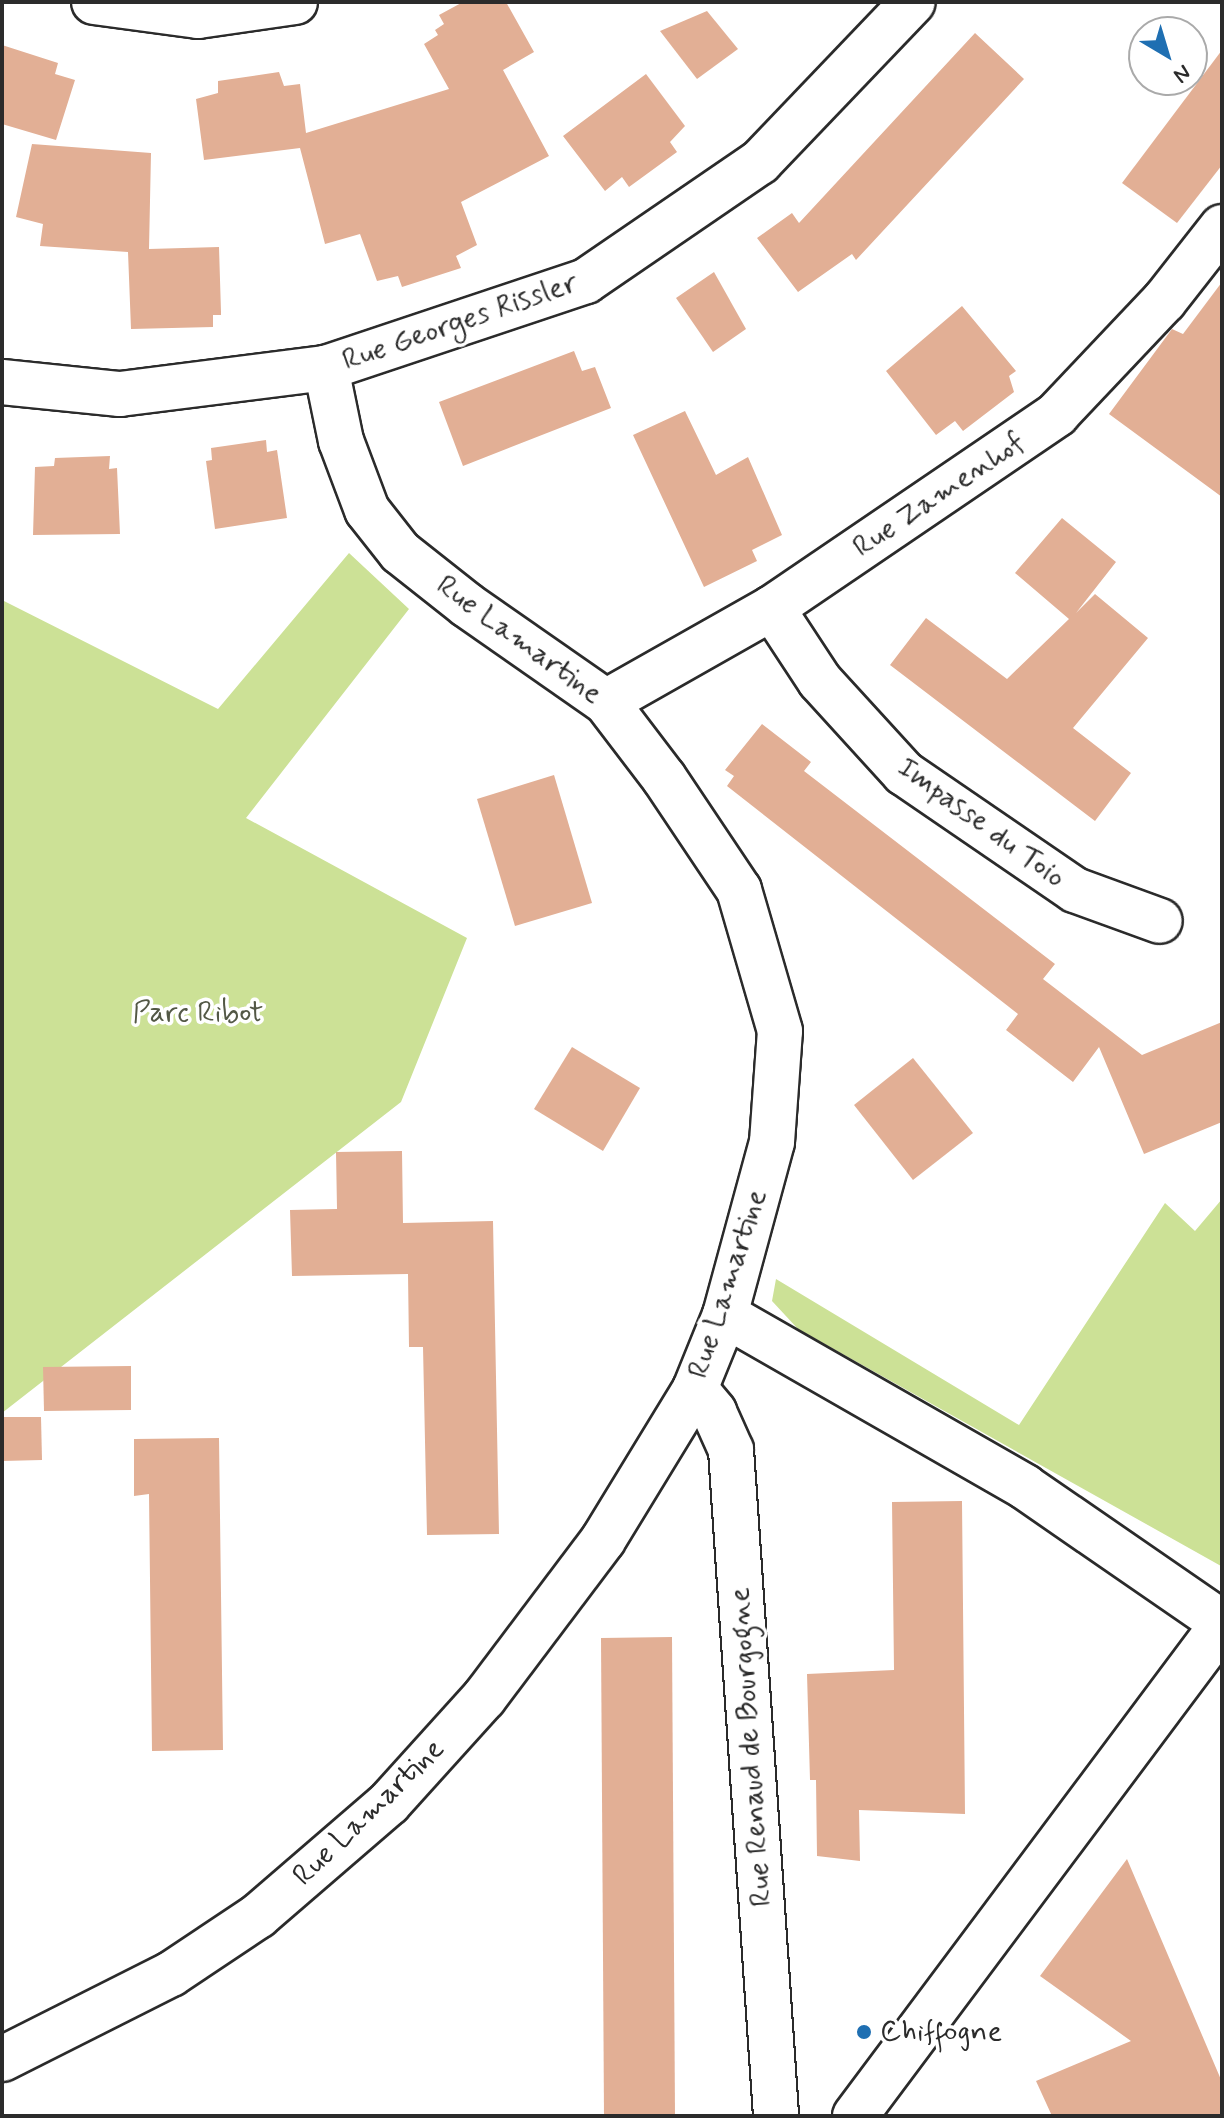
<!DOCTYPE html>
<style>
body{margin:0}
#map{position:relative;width:1224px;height:2118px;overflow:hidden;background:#fff;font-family:Mynerve,sans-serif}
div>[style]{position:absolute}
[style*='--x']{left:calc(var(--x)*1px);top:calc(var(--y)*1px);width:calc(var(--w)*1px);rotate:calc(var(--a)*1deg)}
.green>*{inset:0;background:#cce196}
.building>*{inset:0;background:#e2af95}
.roads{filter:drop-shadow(2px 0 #2b2b2b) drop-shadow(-2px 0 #2b2b2b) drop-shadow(0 2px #2b2b2b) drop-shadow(0 -2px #2b2b2b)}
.minor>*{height:44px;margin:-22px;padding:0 22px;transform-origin:22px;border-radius:22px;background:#fff}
.dots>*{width:22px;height:22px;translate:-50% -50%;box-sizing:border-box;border:4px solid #fff;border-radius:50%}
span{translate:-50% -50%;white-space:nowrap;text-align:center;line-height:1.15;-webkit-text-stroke:7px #fff;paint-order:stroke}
.street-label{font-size:30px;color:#2b2b2b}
.park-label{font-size:30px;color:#535846}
.poi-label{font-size:30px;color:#2b2b2b}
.left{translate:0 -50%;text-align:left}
.frame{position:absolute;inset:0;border:4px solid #2b2b2b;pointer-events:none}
.north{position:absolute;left:1128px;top:16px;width:80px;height:80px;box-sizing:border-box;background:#fff;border:2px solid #aaa;border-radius:50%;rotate:142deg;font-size:22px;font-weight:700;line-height:32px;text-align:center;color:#2b2b2b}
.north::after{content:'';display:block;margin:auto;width:28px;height:36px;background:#1f6fb2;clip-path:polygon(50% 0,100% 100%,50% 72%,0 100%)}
</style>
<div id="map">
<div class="green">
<div style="clip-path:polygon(349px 553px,409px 609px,246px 818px,467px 938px,401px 1102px,2px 1413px,2px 600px,218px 709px)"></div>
<div style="clip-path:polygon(1222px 1199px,1221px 1566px,798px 1329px,772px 1301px,776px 1279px,1019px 1425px,1165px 1203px,1195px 1231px)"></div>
</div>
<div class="building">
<div style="clip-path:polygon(463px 2px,506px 2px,534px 52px,503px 70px,549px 156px,461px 202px,477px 245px,456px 256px,461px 268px,402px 287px,398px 276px,377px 281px,360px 234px,325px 244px,300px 148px,204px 160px,196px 99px,218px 93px,218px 81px,279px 72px,284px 86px,300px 84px,306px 133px,449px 89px,424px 44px,438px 35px,435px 30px,444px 24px,439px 15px)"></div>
<div style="clip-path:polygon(707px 11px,738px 49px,697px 79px,660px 31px)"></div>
<div style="clip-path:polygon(975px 33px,1024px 79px,856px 260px,852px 254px,798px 292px,757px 238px,792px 213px,799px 223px)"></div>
<div style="clip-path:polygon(2px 45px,58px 63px,55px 74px,75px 80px,56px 140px,2px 124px)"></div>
<div style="clip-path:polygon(1222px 50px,1222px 165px,1177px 223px,1122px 183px)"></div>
<div style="clip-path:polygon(646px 74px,685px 126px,670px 142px,677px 152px,629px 187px,622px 177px,605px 191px,563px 136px)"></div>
<div style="clip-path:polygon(32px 144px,151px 153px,149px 249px,219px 247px,221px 312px,221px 315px,213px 315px,213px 327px,131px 329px,128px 252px,40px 246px,43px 224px,16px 217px)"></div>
<div style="clip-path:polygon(714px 272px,746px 329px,713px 352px,676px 298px)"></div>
<div style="clip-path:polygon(1222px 282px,1222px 497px,1109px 414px,1172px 329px,1183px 334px)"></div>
<div style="clip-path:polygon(962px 306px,1016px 371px,1009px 376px,1014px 392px,963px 431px,955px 421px,936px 435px,886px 371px)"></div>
<div style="clip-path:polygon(574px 351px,582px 371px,595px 367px,611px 408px,463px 466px,439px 402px)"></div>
<div style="clip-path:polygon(685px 411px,716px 475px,748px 457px,782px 535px,752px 550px,757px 561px,704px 587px,633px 435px)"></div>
<div style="clip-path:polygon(266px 440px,267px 452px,277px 450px,287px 518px,215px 529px,206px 461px,212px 460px,211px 448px)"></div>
<div style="clip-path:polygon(110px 456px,109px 469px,117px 468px,120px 534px,33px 535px,35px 467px,54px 466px,55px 458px)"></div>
<div style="clip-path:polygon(1062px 518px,1116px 562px,1076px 613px,1095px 594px,1148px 638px,1073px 728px,1131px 773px,1095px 821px,890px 665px,926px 618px,1007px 679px,1069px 619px,1015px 573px)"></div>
<div style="clip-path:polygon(762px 724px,811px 762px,804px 771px,1055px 964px,1043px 979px,1142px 1055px,1222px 1022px,1222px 1122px,1144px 1154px,1099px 1047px,1073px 1082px,1006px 1030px,1018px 1014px,727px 786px,734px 776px,725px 770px)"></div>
<div style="clip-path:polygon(554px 775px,592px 903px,515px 926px,477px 799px)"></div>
<div style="clip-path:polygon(572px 1047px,640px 1088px,603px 1151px,534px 1109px)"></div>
<div style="clip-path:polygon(913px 1058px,973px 1133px,913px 1180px,854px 1105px)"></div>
<div style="clip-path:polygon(402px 1151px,403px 1223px,493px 1221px,499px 1534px,427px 1535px,423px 1347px,409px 1347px,408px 1274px,292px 1276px,290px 1210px,337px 1209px,336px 1152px)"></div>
<div style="clip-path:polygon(131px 1366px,131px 1410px,44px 1411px,43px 1367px)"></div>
<div style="clip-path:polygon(2px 1417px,41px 1417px,42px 1460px,2px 1461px)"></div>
<div style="clip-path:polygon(219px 1438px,223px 1750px,152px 1751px,149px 1494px,134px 1496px,134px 1439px)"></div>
<div style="clip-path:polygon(962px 1501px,965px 1814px,859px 1810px,860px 1861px,817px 1856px,816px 1780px,810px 1780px,807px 1674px,894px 1670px,892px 1502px)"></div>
<div style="clip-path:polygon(672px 1637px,675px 2116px,604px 2116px,601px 1638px)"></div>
<div style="clip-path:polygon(1127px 1859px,1222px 2082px,1222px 2116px,1052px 2116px,1036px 2081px,1131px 2041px,1040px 1976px)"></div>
</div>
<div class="roads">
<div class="minor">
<div style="--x:94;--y:2;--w:105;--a:7.7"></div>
<div style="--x:198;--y:16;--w:98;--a:-8.2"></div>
<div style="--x:2;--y:382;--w:119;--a:5.8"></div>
<div style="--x:120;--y:394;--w:208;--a:-7.2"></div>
<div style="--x:326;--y:368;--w:274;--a:-18.5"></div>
<div style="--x:586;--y:281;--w:211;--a:-34.4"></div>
<div style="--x:760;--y:162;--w:221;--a:-46.3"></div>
<div style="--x:772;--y:608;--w:87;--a:56.7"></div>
<div style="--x:820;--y:681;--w:125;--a:47.6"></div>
<div style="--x:904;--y:773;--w:207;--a:34.4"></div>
<div style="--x:1075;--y:890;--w:90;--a:20"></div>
<div style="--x:606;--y:702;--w:191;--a:-29.5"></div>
<div style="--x:772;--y:608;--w:345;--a:-34.2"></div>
<div style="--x:1057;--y:414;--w:156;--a:-46.6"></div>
<div style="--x:1164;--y:301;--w:94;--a:-51.9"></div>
<div style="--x:725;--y:1315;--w:346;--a:29.8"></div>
<div style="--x:1025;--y:1487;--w:239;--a:34.6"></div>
<div style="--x:695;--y:1389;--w:30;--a:50"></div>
<div style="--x:714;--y:1412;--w:42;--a:65.9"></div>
<div style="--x:731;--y:1450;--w:668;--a:86.13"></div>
<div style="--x:2;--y:2059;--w:189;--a:-26.7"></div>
<div style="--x:171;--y:1974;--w:105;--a:-33.7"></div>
<div style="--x:258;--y:1916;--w:173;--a:-40.8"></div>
<div style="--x:389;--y:1803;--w:142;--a:-47.9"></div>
<div style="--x:484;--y:1698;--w:198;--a:-53"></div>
<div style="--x:603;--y:1540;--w:177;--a:-58.6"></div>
<div style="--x:695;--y:1389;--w:80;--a:-67.9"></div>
<div style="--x:725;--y:1315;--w:179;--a:-74.8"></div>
<div style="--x:772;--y:1142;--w:111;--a:-85.9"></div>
<div style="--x:780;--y:1031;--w:147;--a:-106.2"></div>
<div style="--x:739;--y:890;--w:135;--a:-123.8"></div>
<div style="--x:664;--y:778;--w:96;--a:-127.3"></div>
<div style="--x:606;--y:702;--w:169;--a:-145.1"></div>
<div style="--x:467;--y:605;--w:85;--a:-141.7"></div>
<div style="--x:400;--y:552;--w:53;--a:-128.2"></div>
<div style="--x:367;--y:510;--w:74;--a:-110.6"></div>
<div style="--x:341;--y:441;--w:75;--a:-101.6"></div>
<div style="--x:855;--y:2116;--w:613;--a:-53.22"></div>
</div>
</div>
<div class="dots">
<div style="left:864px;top:2032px;background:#1f6fb2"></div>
</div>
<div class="street-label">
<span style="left:460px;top:322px;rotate:-19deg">Rue Georges Rissler</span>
<span style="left:939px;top:495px;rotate:-34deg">Rue Zamenhof</span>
<span style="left:519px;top:640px;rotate:36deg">Rue Lamartine</span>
<span style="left:981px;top:823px;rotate:36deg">Impasse du Toio</span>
<span style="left:728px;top:1284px;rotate:-72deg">Rue Lamartine</span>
<span style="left:751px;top:1747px;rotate:-94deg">Rue Renaud de Bourgogne</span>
<span style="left:369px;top:1813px;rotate:-44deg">Rue Lamartine</span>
</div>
<div class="park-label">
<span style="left:198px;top:1013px">Parc Ribot</span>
</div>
<div class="poi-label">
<span class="left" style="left:880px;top:2032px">Chiffogne</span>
</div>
<div class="frame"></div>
<div class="north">N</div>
</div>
